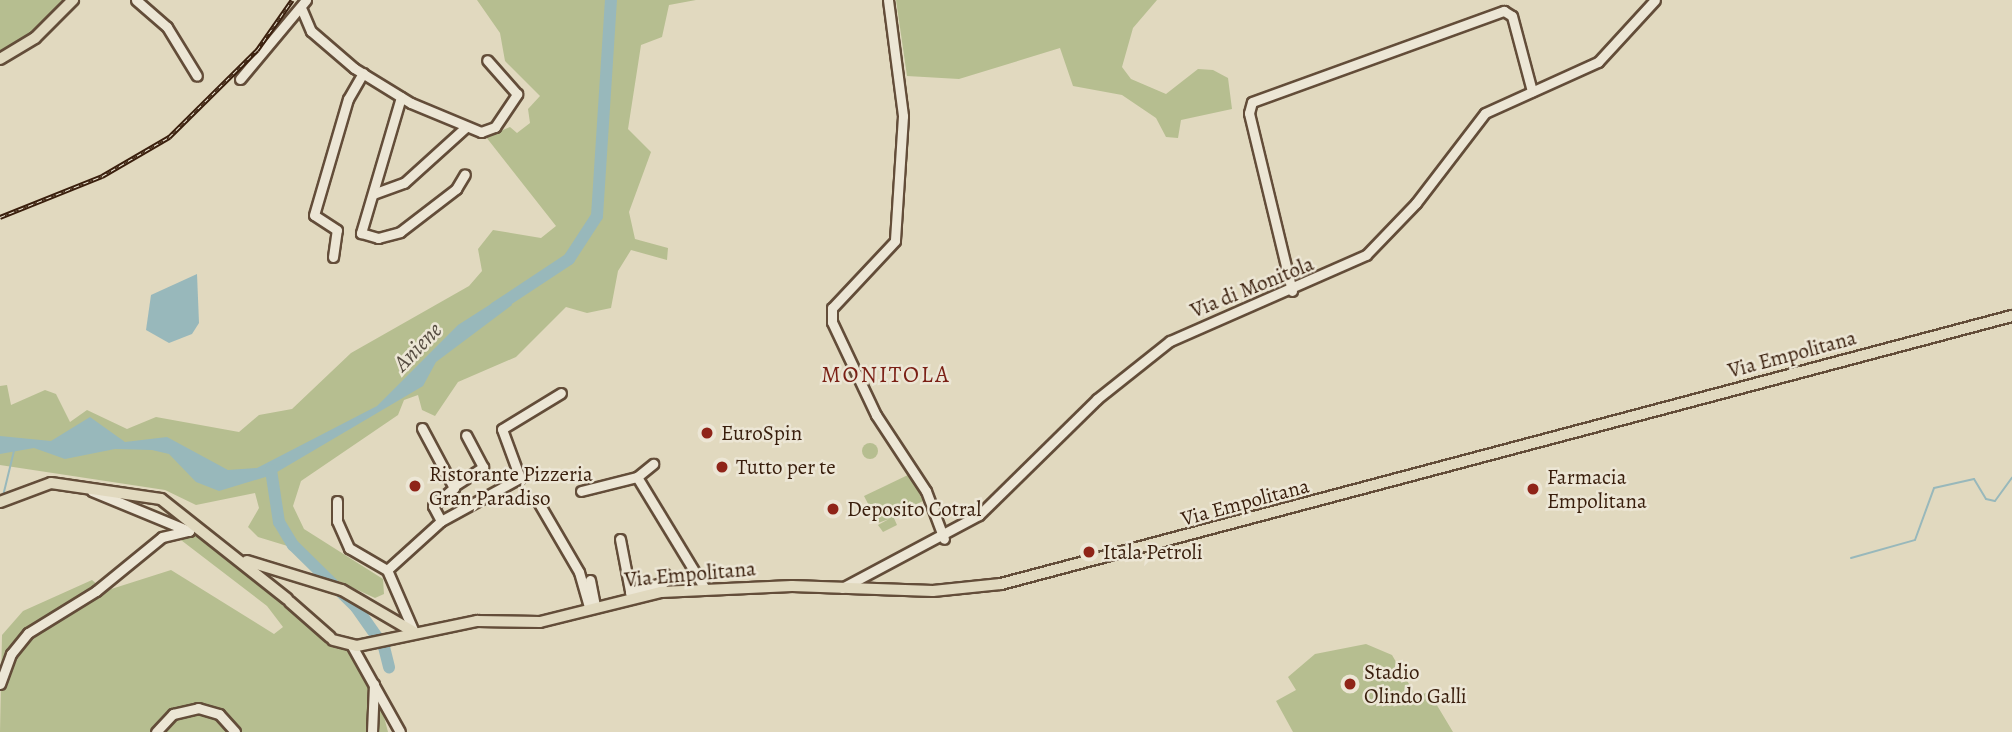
<!DOCTYPE html>
<style>
body{margin:0}
#map{position:relative;width:2012px;height:732px;overflow:hidden;background:#e1d9bf;font-family:Alegreya,serif}
div>[style]{position:absolute}
[style*='--x']{left:calc(var(--x)*1px);top:calc(var(--y)*1px);width:calc(var(--w)*1px);rotate:calc(var(--a)*1deg)}
.green>*{inset:0;background:#b6be90}
.round{border-radius:50%}
.water>*{inset:0;background:#98b8bb}
.stream>*{height:2px;margin:-1px;padding:0 1px;transform-origin:1px;border-radius:1px;background:#98b8bb}
.river>*{height:12px;margin:-6px;padding:0 6px;transform-origin:6px;border-radius:6px;background:#98b8bb}
.roads{filter:drop-shadow(2px 0 #634d39) drop-shadow(-2px 0 #634d39) drop-shadow(0 2px #634d39) drop-shadow(0 -2px #634d39)}
.minor>*{height:9px;margin:-4.5px;padding:0 4.5px;transform-origin:4.5px;border-radius:4.5px;background:#ece6d5}
.major>*{height:10px;margin:-5px;padding:0 5px;transform-origin:5px;border-radius:5px;background:#e1d9bf}
.rail>*{height:4.5px;margin-top:-2.25px;transform-origin:0;background:repeating-linear-gradient(90deg,#ece6d5 0 5px,#391e0c 0 10px);box-sizing:border-box;border-block:2px solid #391e0c}
.dots>*{width:19px;height:19px;translate:-50% -50%;box-sizing:border-box;border:4px solid #ece6d5;border-radius:50%}
span{translate:-50% -50%;white-space:nowrap;text-align:center;line-height:1.15;-webkit-text-stroke:5px #ece6d5;paint-order:stroke}
.street-label{font-size:21px;color:#391e0c}
.poi-label{font-size:21px;color:#391e0c}
.left{translate:0 -50%;text-align:left}
.water-label{font-size:23px;color:#564c41;font-style:italic}
.neighbourhood-label{font-size:23px;color:#7a1f14;letter-spacing:2px}
</style>
<div id="map">
<div class="green">
<div style="clip-path:polygon(0 0,62px 0,28px 38px,0 54px)"></div>
<div style="clip-path:polygon(477px 0,696px 0,669px 5px,662px 37px,641px 45px,628px 129px,651px 152px,629px 212px,635px 239px,668px 248px,667px 260px,631px 250px,618px 271px,611px 308px,587px 313px,566px 307px,516px 357px,458px 382px,435px 416px,422px 410px,418px 395px,404px 400px,398px 415px,301px 481px,293px 506px,304px 529px,383px 579px,384px 594px,375px 598px,325px 575px,294px 548px,258px 537px,248px 527px,259px 508px,255px 493px,196px 505px,165px 490px,0 465px,0 386px,7px 385px,11px 405px,45px 390px,56px 394px,70px 422px,87px 410px,127px 429px,156px 417px,239px 432px,259px 415px,292px 409px,351px 353px,469px 286px,482px 271px,478px 249px,493px 230px,541px 238px,556px 226px,486px 137px,510px 127px,517px 133px,530px 123px,528px 109px,540px 96px,505px 61px,500px 33px)"></div>
<div style="clip-path:polygon(896px 0,1157px 0,1133px 28px,1122px 67px,1131px 79px,1166px 94px,1198px 69px,1213px 70px,1228px 78px,1232px 109px,1181px 120px,1178px 138px,1166px 137px,1156px 118px,1122px 95px,1073px 86px,1060px 48px,959px 79px,907px 76px)"></div>
<div class="round" style="left:862px;top:443px;width:16px;height:16px"></div>
<div style="clip-path:polygon(910px 474px,923px 501px,893px 516px,897px 525px,883px 532px,878px 525px,889px 519px,878px 523px,864px 496px)"></div>
<div style="clip-path:polygon(198px 531px,351px 653px,381px 705px,388px 732px,0 732px,2px 635px,23px 611px,92px 580px,105px 591px,171px 570px,274px 634px,283px 627px,267px 606px,177px 537px)"></div>
<div style="clip-path:polygon(1366px 644px,1392px 655px,1416px 696px,1429px 692px,1453px 732px,1293px 732px,1276px 701px,1296px 690px,1288px 677px,1315px 654px)"></div>
</div>
<div class="water">
<div style="clip-path:polygon(197px 274px,199px 323px,192px 334px,169px 343px,146px 330px,151px 295px)"></div>
<div style="clip-path:polygon(505px 295px,512px 305px,436px 362px,423px 386px,272px 475px,219px 491px,196px 482px,169px 454px,152px 450px,115px 449px,65px 459px,34px 448px,0 454px,0 436px,51px 441px,90px 417px,125px 442px,167px 437px,228px 470px,257px 468px,377px 406px,458px 325px)"></div>
</div>
<div class="stream">
<div style="--x:3;--y:496;--w:46;--a:-76.3"></div>
<div style="--x:1851;--y:558;--w:66;--a:-15.7"></div>
<div style="--x:1915;--y:540;--w:55;--a:-69.9"></div>
<div style="--x:1934;--y:488;--w:41;--a:-12.7"></div>
<div style="--x:1974;--y:479;--w:23;--a:59"></div>
<div style="--x:1986;--y:499;--w:9;--a:13"></div>
<div style="--x:1995;--y:501;--w:29;--a:-54"></div>
</div>
<div class="river">
<div style="--x:495;--y:308;--w:89;--a:-33.5"></div>
<div style="--x:569;--y:259;--w:51;--a:-56.9"></div>
<div style="--x:597;--y:216;--w:216;--a:-86.3"></div>
<div style="--x:271;--y:470;--w:53;--a:81.3"></div>
<div style="--x:279;--y:522;--w:27;--a:59"></div>
<div style="--x:293;--y:545;--w:88;--a:44.5"></div>
<div style="--x:356;--y:607;--w:49;--a:55"></div>
<div style="--x:384;--y:647;--w:21;--a:76"></div>
</div>
<div class="roads">
<div class="minor">
<div style="--x:136;--y:0;--w:41;--a:41.1"></div>
<div style="--x:167;--y:27;--w:57;--a:58.5"></div>
<div style="--x:888;--y:0;--w:117;--a:82.6"></div>
<div style="--x:903;--y:116;--w:125;--a:93.7"></div>
<div style="--x:895;--y:241;--w:92;--a:133.2"></div>
<div style="--x:832;--y:308;--w:14;--a:90"></div>
<div style="--x:832;--y:322;--w:103;--a:64.7"></div>
<div style="--x:876;--y:415;--w:91;--a:56.7"></div>
<div style="--x:926;--y:491;--w:51;--a:69.4"></div>
<div style="--x:302;--y:10;--w:23;--a:67"></div>
<div style="--x:311;--y:31;--w:57;--a:40.7"></div>
<div style="--x:354;--y:68;--w:67;--a:31.6"></div>
<div style="--x:411;--y:103;--w:76;--a:22.5"></div>
<div style="--x:481;--y:132;--w:15;--a:-20"></div>
<div style="--x:495;--y:127;--w:40;--a:-56"></div>
<div style="--x:517;--y:94;--w:45;--a:-131.4"></div>
<div style="--x:240;--y:79;--w:103;--a:-50.1"></div>
<div style="--x:401;--y:97;--w:142;--a:106.4"></div>
<div style="--x:361;--y:233;--w:18;--a:16"></div>
<div style="--x:378;--y:238;--w:23;--a:-15"></div>
<div style="--x:400;--y:232;--w:71;--a:-37.5"></div>
<div style="--x:456;--y:189;--w:17;--a:-59"></div>
<div style="--x:373;--y:194;--w:33;--a:-20"></div>
<div style="--x:404;--y:183;--w:84;--a:-42.1"></div>
<div style="--x:333;--y:257;--w:27;--a:-82"></div>
<div style="--x:337;--y:230;--w:27;--a:-147"></div>
<div style="--x:314;--y:215;--w:121;--a:-73.7"></div>
<div style="--x:348;--y:99;--w:30;--a:-60"></div>
<div style="--x:1292;--y:291;--w:183;--a:-103.6"></div>
<div style="--x:1249;--y:113;--w:11;--a:-75"></div>
<div style="--x:1252;--y:102;--w:268;--a:-19.9"></div>
<div style="--x:1504;--y:11;--w:9;--a:32"></div>
<div style="--x:1512;--y:16;--w:78;--a:75.1"></div>
<div style="--x:637;--y:477;--w:131;--a:58.7"></div>
<div style="--x:454;--y:486;--w:35;--a:-33"></div>
<div style="--x:483;--y:467;--w:36;--a:-118"></div>
<div style="--x:581;--y:491;--w:58;--a:-14"></div>
<div style="--x:637;--y:477;--w:21;--a:-39"></div>
<div style="--x:537;--y:500;--w:83;--a:59.7"></div>
<div style="--x:579;--y:572;--w:36;--a:74"></div>
<div style="--x:337;--y:501;--w:20;--a:90"></div>
<div style="--x:337;--y:521;--w:30;--a:66"></div>
<div style="--x:349;--y:548;--w:44;--a:30.1"></div>
<div style="--x:441;--y:521;--w:90;--a:-28.6"></div>
<div style="--x:520;--y:478;--w:52;--a:-110.2"></div>
<div style="--x:502;--y:429;--w:69;--a:-31.4"></div>
<div style="--x:620;--y:539;--w:58;--a:79.1"></div>
<div style="--x:590;--y:580;--w:25;--a:79"></div>
<div style="--x:842;--y:588;--w:155;--a:-28.1"></div>
<div style="--x:979;--y:515;--w:165;--a:-44.5"></div>
<div style="--x:1097;--y:399;--w:93;--a:-38.5"></div>
<div style="--x:1170;--y:341;--w:214;--a:-23.7"></div>
<div style="--x:1366;--y:255;--w:72;--a:-46.1"></div>
<div style="--x:1416;--y:203;--w:113;--a:-52.5"></div>
<div style="--x:1485;--y:113;--w:124;--a:-24.3"></div>
<div style="--x:1598;--y:62;--w:84;--a:-47.4"></div>
<div style="--x:630;--y:592;--w:35;--a:-16"></div>
<div style="--x:664;--y:582;--w:8;--a:-83"></div>
<div style="--x:414;--y:632;--w:68;--a:-113.5"></div>
<div style="--x:387;--y:570;--w:73;--a:-42.2"></div>
<div style="--x:441;--y:521;--w:17;--a:-118"></div>
<div style="--x:433;--y:506;--w:28;--a:-41"></div>
<div style="--x:454;--y:488;--w:68;--a:-118.1"></div>
<div style="--x:352;--y:646;--w:98;--a:60.8"></div>
<div style="--x:0;--y:684;--w:32;--a:-70"></div>
<div style="--x:11;--y:654;--w:27;--a:-51"></div>
<div style="--x:28;--y:633;--w:80;--a:-31.7"></div>
<div style="--x:96;--y:591;--w:85;--a:-39.3"></div>
<div style="--x:162;--y:537;--w:28;--a:-13"></div>
<div style="--x:189;--y:531;--w:105;--a:-157.6"></div>
<div style="--x:156;--y:732;--w:25;--a:-47"></div>
<div style="--x:173;--y:714;--w:26;--a:-13"></div>
<div style="--x:198;--y:708;--w:22;--a:16"></div>
<div style="--x:219;--y:714;--w:24;--a:48"></div>
<div style="--x:372;--y:732;--w:48;--a:-87.6"></div>
</div>
<div class="major">
<div style="--x:0;--y:59;--w:41;--a:-31"></div>
<div style="--x:35;--y:38;--w:54;--a:-45"></div>
<div style="--x:0;--y:502;--w:54;--a:-20.4"></div>
<div style="--x:51;--y:483;--w:111;--a:8.3"></div>
<div style="--x:161;--y:499;--w:161;--a:38.4"></div>
<div style="--x:247;--y:561;--w:99;--a:17"></div>
<div style="--x:342;--y:590;--w:83;--a:30.3"></div>
<div style="--x:290;--y:602;--w:53;--a:41.2"></div>
<div style="--x:333;--y:640;--w:25;--a:14"></div>
<div style="--x:357;--y:646;--w:123;--a:-11.8"></div>
<div style="--x:477;--y:621;--w:63;--a:0.9"></div>
<div style="--x:540;--y:622;--w:125;--a:-13.9"></div>
<div style="--x:661;--y:592;--w:131;--a:-2.6"></div>
<div style="--x:792;--y:586;--w:141;--a:2"></div>
<div style="--x:933;--y:591;--w:68;--a:-5.9"></div>
<div style="--x:1001;--y:584;--w:1046;--a:-14.85"></div>
</div>
</div>
<div class="rail">
<div style="--x:0;--y:217;--w:110;--a:-21.9"></div>
<div style="--x:102;--y:176;--w:78;--a:-30.2"></div>
<div style="--x:169;--y:137;--w:124;--a:-44.7"></div>
<div style="--x:257;--y:50;--w:61;--a:-55"></div>
</div>
<div class="dots">
<div style="left:707px;top:433px;background:#8f2418"></div>
<div style="left:722px;top:467px;background:#8f2418"></div>
<div style="left:415px;top:486px;background:#8f2418"></div>
<div style="left:1533px;top:489px;background:#8f2418"></div>
<div style="left:833px;top:509px;background:#8f2418"></div>
<div style="left:1089px;top:552px;background:#8f2418"></div>
<div style="left:1350px;top:684px;background:#8f2418"></div>
</div>
<div class="street-label">
<span style="left:1252px;top:287px;rotate:-22deg">Via di Monitola</span>
<span style="left:1792px;top:354px;rotate:-15deg">Via Empolitana</span>
<span style="left:1245px;top:502px;rotate:-15deg">Via Empolitana</span>
<span style="left:690px;top:574px;rotate:-5deg">Via Empolitana</span>
</div>
<div class="poi-label">
<span class="left" style="left:721px;top:433px">EuroSpin</span>
<span class="left" style="left:736px;top:467px">Tutto per te</span>
<span class="left" style="left:429px;top:486px">Ristorante Pizzeria<br>Gran Paradiso</span>
<span class="left" style="left:1547px;top:489px">Farmacia<br>Empolitana</span>
<span class="left" style="left:847px;top:509px">Deposito Cotral</span>
<span class="left" style="left:1103px;top:552px">Itala Petroli</span>
<span class="left" style="left:1364px;top:684px">Stadio<br>Olindo Galli</span>
</div>
<div class="water-label">
<span style="left:418px;top:347px;rotate:-46deg">Aniene</span>
</div>
<div class="neighbourhood-label">
<span style="left:886px;top:375px">MONITOLA</span>
</div>
</div>
